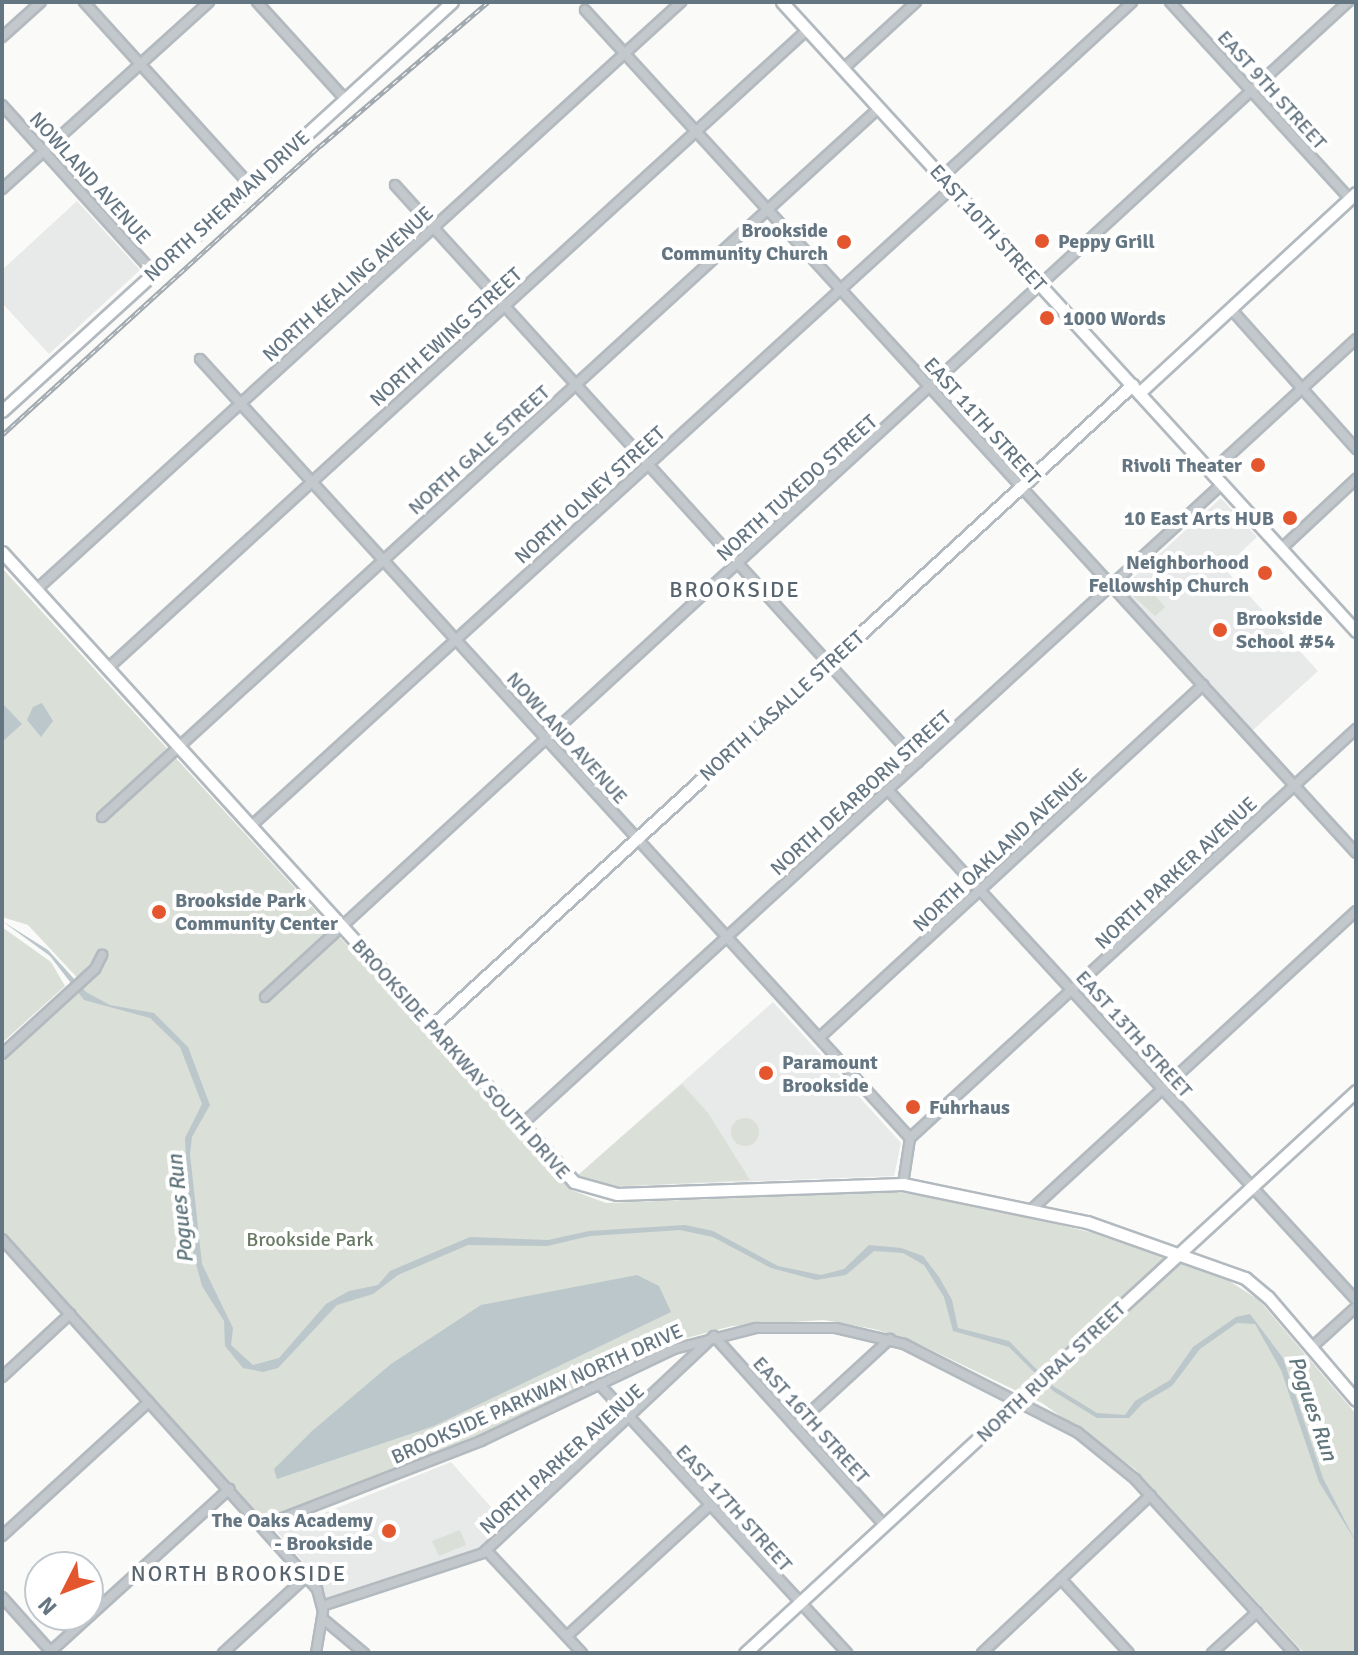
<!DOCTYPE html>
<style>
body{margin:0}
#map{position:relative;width:1358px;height:1655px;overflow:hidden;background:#fafaf8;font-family:Signika,sans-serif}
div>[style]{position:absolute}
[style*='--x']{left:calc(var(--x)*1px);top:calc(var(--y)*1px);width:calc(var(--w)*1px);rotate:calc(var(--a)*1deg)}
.built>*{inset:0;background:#e8e9e9}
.green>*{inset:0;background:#dadfd7}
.round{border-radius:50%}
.water>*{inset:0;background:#bbc7cb}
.roads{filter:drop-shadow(2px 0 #b3babf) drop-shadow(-2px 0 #b3babf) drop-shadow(0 2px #b3babf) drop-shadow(0 -2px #b3babf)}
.street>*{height:8px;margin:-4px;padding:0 4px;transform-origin:4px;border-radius:4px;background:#c3c8cc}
.secondary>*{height:11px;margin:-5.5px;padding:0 5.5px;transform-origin:5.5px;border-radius:5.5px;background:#fff}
.rail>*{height:5px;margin-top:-2.5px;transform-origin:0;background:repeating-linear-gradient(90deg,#fff 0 6px,#a2aab0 0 12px);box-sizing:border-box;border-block:2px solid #a2aab0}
.dots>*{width:22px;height:22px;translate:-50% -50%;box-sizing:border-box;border:4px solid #fff;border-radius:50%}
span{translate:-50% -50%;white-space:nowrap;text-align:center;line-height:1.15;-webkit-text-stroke:8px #fff;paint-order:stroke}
.street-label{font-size:20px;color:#657683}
.poi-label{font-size:20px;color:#657683;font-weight:700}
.right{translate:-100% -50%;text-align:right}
.left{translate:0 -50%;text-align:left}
.park-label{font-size:20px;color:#687a64}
.neighbourhood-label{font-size:22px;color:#57646e;letter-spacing:2px}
.water-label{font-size:22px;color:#60757c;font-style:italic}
.frame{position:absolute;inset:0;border:4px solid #657683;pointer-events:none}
.north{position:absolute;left:24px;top:1551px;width:80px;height:80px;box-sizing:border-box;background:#fff;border:2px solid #c1c8cd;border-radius:50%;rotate:228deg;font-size:22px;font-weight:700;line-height:32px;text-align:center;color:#657683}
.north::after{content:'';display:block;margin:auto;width:28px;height:36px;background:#e4572e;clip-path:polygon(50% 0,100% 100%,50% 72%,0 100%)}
</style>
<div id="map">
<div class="built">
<div style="clip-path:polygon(77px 201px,140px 270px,49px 354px,2px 303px,2px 270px)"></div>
<div style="clip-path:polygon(1221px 498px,1257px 537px,1224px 568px,1318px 671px,1252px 731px,1122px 588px)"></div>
<div style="clip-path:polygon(773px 1002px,901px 1143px,894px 1176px,606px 1187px,577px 1176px)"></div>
<div style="clip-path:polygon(451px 1462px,507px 1525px,478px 1551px,327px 1599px,321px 1582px,277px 1532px)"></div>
</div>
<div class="green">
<div style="clip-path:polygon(2px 568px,571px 1190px,606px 1203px,892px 1192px,945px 1197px,1093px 1233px,1226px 1279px,1259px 1300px,1356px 1414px,1356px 1653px,1304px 1653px,1135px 1469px,1042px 1403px,919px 1344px,874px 1329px,824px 1320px,732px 1326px,679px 1340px,498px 1427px,265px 1521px,2px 1230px,2px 1063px,85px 986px,28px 925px,2px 917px)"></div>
<div style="clip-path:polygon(1139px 578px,1165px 607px,1155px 616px,1126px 589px)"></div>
<div style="clip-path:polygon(2px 927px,51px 962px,65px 986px,2px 1043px)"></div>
<div style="clip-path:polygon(682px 1084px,708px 1113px,750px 1180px,606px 1187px,577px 1176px)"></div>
<div class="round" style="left:731px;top:1118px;width:28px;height:28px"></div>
<div style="clip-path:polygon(460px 1530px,466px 1545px,439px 1556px,432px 1541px)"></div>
</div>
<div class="water">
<div style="clip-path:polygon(2px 703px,22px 724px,2px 742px)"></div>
<div style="clip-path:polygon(42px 703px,53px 721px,41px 737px,27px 720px,33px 707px)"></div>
<div style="clip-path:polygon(2px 921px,48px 950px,86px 992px,110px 1005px,154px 1013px,188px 1047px,210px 1105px,192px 1137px,190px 1154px,202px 1264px,233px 1328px,231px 1345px,253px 1365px,279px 1358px,326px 1304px,349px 1291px,378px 1285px,390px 1271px,470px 1237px,548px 1240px,589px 1231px,685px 1225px,713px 1231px,778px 1266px,821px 1275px,844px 1269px,869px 1245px,901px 1248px,923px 1256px,939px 1277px,952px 1300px,958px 1328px,1009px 1341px,1053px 1386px,1097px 1413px,1125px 1415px,1135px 1401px,1170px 1380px,1193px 1347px,1236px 1317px,1250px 1314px,1283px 1358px,1323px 1478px,1356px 1542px,1319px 1482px,1281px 1370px,1255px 1324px,1237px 1323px,1200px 1349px,1172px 1386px,1143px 1403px,1129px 1418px,1097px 1418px,1053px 1391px,1009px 1347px,953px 1331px,944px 1297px,924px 1265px,903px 1253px,874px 1251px,846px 1275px,816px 1280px,771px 1268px,713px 1237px,680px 1230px,590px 1236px,547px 1246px,468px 1245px,398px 1275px,373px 1294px,337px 1305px,278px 1368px,263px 1372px,243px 1368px,225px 1346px,224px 1321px,202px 1286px,190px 1241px,185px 1138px,202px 1104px,180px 1047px,150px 1018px,84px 1000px,50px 956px)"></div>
<div style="clip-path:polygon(637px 1275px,659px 1286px,671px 1312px,434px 1426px,277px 1479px,274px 1469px,312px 1431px,391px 1364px,481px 1305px)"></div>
</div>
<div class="roads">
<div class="street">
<div style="--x:84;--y:2;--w:247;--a:47.8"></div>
<div style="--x:257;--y:2;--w:131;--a:47.8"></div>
<div style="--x:1170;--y:2;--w:267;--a:47.6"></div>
<div style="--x:585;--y:10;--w:1142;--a:47.55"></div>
<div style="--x:2;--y:37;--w:52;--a:-41.9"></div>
<div style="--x:843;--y:69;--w:99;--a:-42.5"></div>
<div style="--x:2;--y:105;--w:227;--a:47.9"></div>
<div style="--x:942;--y:177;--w:258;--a:-42.6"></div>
<div style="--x:395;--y:185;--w:779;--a:47.81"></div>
<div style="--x:2;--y:189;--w:279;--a:-42.1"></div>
<div style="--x:1231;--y:309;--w:188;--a:48.2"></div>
<div style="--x:200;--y:359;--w:1054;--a:47.65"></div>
<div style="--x:1211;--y:472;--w:197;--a:-42.5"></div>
<div style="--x:1281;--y:549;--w:103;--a:-43"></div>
<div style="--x:36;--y:590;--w:873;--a:-42.35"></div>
<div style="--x:107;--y:669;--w:948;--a:-42.39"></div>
<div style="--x:888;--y:790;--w:692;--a:47.46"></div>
<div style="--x:102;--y:817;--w:1052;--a:-42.38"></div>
<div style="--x:250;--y:827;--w:949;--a:-42.31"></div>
<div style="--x:265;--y:997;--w:1471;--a:-42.58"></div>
<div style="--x:819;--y:1038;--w:522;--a:-42.59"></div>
<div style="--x:2;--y:1054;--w:126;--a:-42.4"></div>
<div style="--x:95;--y:969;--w:16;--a:-63"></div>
<div style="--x:520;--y:1126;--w:951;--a:-42.44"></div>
<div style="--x:903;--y:1184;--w:47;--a:-81.3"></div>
<div style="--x:910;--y:1138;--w:605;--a:-42.52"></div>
<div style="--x:1032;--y:1209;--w:440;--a:-42.6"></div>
<div style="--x:2;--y:1239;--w:471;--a:48"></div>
<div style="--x:317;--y:1589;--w:23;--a:75"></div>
<div style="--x:323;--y:1611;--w:43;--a:99.5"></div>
<div style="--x:1312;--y:1347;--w:59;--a:-42.3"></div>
<div style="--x:2;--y:1377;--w:93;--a:-42.8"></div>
<div style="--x:599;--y:1384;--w:366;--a:47.3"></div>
<div style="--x:795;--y:1426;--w:129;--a:-42.5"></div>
<div style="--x:262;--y:1526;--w:235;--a:-21.2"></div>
<div style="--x:481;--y:1441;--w:214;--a:-25.5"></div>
<div style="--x:674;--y:1349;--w:85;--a:-14.4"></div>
<div style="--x:756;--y:1328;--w:80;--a:0"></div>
<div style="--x:836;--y:1328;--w:70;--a:13.2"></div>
<div style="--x:904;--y:1344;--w:194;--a:27"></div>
<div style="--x:1077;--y:1432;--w:75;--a:39"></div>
<div style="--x:1135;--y:1479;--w:236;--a:47.6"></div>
<div style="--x:2;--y:1536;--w:199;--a:-42.4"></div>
<div style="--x:486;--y:1550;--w:141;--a:47"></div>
<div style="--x:1061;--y:1579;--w:100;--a:47.4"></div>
<div style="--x:2;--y:1597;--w:75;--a:48.2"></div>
<div style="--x:322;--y:1606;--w:169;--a:-18.2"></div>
<div style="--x:483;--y:1553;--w:317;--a:-43.2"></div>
<div style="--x:714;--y:1336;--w:254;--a:48"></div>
<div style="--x:322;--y:1618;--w:55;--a:39.8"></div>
<div style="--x:567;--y:1636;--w:194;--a:-42.5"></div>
<div style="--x:49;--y:1653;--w:244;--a:-42.3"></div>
<div style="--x:223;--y:1653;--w:114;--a:-42.5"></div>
<div style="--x:982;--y:1653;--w:231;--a:-43.1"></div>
<div style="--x:1212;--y:1653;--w:61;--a:-42.3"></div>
</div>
<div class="secondary">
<div style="--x:782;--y:2;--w:852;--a:47.62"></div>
<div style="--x:1139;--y:393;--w:295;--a:-42.7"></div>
<div style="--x:2;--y:411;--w:608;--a:-42.27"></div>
<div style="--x:2;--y:552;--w:851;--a:47.76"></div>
<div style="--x:574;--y:1182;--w:45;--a:15.6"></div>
<div style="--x:617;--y:1194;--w:286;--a:-2"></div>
<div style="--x:903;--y:1184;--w:188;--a:11.7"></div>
<div style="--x:1087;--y:1222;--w:168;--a:19.5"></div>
<div style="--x:1245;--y:1278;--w:30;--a:40"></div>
<div style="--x:1268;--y:1297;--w:135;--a:49.5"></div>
<div style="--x:431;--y:1027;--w:951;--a:-42.48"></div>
<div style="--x:745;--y:1653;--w:830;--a:-42.61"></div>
</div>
</div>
<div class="rail">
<div style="--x:2;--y:435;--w:430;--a:-42.3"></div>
<div style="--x:320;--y:146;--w:221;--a:-40.6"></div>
</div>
<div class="dots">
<div style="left:1042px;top:241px;background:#e4572e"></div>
<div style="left:844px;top:242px;background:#e4572e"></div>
<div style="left:1047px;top:318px;background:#e4572e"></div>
<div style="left:1258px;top:465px;background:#e4572e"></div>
<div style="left:1290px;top:518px;background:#e4572e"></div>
<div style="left:1265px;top:573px;background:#e4572e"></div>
<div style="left:1220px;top:630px;background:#e4572e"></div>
<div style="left:159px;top:912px;background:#e4572e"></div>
<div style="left:766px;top:1073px;background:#e4572e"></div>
<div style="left:913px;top:1107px;background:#e4572e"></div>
<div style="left:389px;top:1531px;background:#e4572e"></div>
</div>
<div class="street-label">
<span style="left:1272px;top:90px;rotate:48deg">EAST 9TH STREET</span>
<span style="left:90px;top:178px;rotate:48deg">NOWLAND AVENUE</span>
<span style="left:227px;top:206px;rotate:-42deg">NORTH SHERMAN DRIVE</span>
<span style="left:988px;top:228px;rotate:48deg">EAST 10TH STREET</span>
<span style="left:348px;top:284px;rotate:-42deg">NORTH KEALING AVENUE</span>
<span style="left:446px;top:337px;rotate:-42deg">NORTH EWING STREET</span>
<span style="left:982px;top:421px;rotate:48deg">EAST 11TH STREET</span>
<span style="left:479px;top:450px;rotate:-42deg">NORTH GALE STREET</span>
<span style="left:797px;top:488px;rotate:-42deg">NORTH TUXEDO STREET</span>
<span style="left:590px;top:495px;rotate:-42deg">NORTH OLNEY STREET</span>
<span style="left:782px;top:706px;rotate:-42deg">NORTH LASALLE STREET</span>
<span style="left:567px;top:738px;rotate:48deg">NOWLAND AVENUE</span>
<span style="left:861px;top:793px;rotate:-42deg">NORTH DEARBORN STREET</span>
<span style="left:1000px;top:850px;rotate:-43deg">NORTH OAKLAND AVENUE</span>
<span style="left:1176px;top:873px;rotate:-43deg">NORTH PARKER AVENUE</span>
<span style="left:1134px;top:1034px;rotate:48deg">EAST 13TH STREET</span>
<span style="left:461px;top:1059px;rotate:48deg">BROOKSIDE PARKWAY SOUTH DRIVE</span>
<span style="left:1051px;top:1372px;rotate:-43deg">NORTH RURAL STREET</span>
<span style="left:537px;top:1394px;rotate:-24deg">BROOKSIDE PARKWAY NORTH DRIVE</span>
<span style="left:811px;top:1420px;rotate:48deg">EAST 16TH STREET</span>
<span style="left:562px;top:1459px;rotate:-42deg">NORTH PARKER AVENUE</span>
<span style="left:734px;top:1508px;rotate:48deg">EAST 17TH STREET</span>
</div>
<div class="poi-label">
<span class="right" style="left:828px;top:242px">Brookside<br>Community Church</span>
<span class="left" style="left:1058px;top:241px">Peppy Grill</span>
<span class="left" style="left:1063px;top:318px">1000 Words</span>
<span class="right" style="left:1242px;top:465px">Rivoli Theater</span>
<span class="right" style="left:1274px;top:518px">10 East Arts HUB</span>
<span class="right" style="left:1249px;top:574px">Neighborhood<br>Fellowship Church</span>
<span class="left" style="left:1236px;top:630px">Brookside<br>School #54</span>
<span class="left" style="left:175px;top:912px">Brookside Park<br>Community Center</span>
<span class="left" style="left:782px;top:1074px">Paramount<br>Brookside</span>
<span class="left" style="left:929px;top:1107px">Fuhrhaus</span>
<span class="right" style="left:373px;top:1532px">The Oaks Academy<br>- Brookside</span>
</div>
<div class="park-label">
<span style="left:310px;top:1239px">Brookside Park</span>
</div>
<div class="neighbourhood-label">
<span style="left:735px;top:590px">BROOKSIDE</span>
<span style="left:239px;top:1574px">NORTH BROOKSIDE</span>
</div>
<div class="water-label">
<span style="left:180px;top:1209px;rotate:-96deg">Pogues Run</span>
<span style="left:1313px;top:1408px;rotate:71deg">Pogues Run</span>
</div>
<div class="frame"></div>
<div class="north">N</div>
</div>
